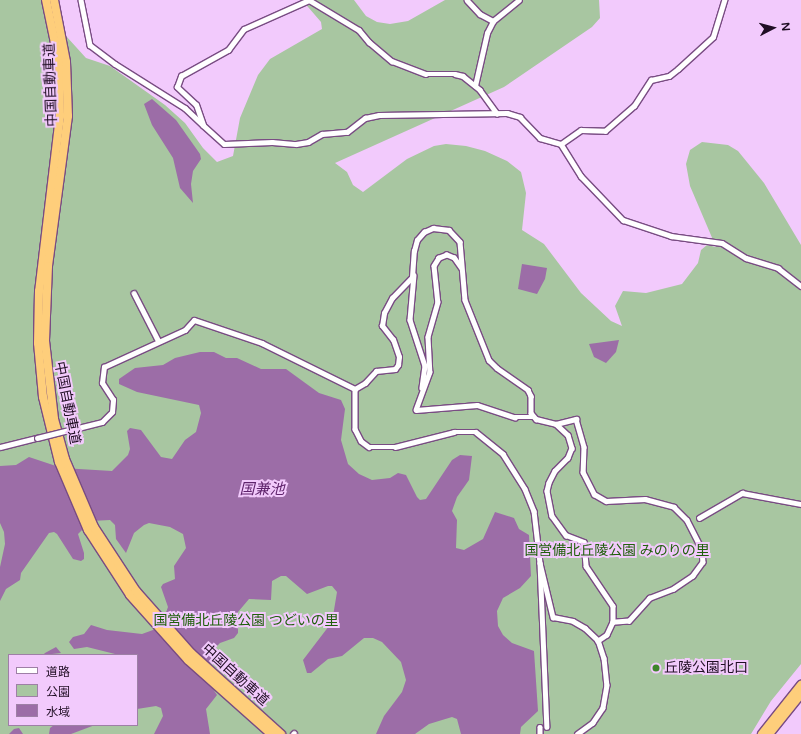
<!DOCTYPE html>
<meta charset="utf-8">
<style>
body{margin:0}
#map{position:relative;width:801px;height:734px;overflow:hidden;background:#f2cafc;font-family:"Varela Round","Noto Sans JP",sans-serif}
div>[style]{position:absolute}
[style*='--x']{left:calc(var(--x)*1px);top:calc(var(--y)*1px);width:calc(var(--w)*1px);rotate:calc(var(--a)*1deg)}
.green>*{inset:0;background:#a8c6a1}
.water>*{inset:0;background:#9c6da7}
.roads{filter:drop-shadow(1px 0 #794c83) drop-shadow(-1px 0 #794c83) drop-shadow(0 1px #794c83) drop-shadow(0 -1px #794c83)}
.street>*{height:4.5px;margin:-2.25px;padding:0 2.25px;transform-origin:2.25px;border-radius:2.25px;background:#fff}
.highway>*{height:8px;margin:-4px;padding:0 4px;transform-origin:4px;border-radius:4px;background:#fece7b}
.bridges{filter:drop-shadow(1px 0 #794c83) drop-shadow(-1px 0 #794c83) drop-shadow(0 1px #794c83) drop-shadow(0 -1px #794c83)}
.street-bridge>*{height:4.5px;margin:-2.25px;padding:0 2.25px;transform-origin:2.25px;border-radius:2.25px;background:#fff}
.dots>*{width:11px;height:11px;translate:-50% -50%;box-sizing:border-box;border:2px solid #f2cafc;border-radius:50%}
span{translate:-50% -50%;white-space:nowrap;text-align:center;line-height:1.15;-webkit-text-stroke:4px #f2cafc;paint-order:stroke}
.street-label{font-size:14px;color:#200e24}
.park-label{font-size:14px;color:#20600c}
.poi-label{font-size:14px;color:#200e24}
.left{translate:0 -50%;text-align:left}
.water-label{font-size:15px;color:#5f246c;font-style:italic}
.legend{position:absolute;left:8px;top:654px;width:130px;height:72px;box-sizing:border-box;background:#f2cafc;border:1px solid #9e7fa6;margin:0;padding:5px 7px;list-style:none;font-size:12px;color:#200e24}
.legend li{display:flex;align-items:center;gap:8px;height:20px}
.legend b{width:20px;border:1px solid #9e7fa6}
.north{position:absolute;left:753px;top:8px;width:40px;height:40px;-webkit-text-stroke:3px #f2cafc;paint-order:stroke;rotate:84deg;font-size:11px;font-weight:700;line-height:16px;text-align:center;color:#200e24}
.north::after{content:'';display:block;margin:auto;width:14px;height:18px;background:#200e24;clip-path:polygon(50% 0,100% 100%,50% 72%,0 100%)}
</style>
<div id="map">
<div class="green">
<div style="clip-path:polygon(evenodd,0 0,42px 0,47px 15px,86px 58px,110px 66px,165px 105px,185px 123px,203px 148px,217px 162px,233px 156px,240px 118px,258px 75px,270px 59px,322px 29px,321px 22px,302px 0,354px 0,366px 16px,377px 22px,390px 24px,408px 21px,445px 0,599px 0,600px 18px,592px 27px,504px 87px,335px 163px,347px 172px,353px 185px,363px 192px,407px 159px,434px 146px,446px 144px,466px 146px,485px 151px,507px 161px,521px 172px,526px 193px,522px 230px,544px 244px,581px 293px,611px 321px,622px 326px,615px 306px,623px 291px,646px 293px,682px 284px,698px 263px,701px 250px,707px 245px,716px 247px,690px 186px,686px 164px,690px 150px,702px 142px,728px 145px,738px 151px,764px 183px,801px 245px,801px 664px,771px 701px,751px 734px,0 734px,0 0,9px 655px,137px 655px,137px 725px,9px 725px,9px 655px)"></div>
</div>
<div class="water">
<div style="clip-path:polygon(152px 99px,176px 120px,200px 154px,201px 159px,193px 171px,191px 184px,193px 203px,180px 188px,173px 158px,152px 125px,144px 104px)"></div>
<div style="clip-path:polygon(522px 264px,547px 268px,545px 279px,537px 294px,518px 289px)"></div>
<div style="clip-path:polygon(619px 340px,616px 352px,606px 363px,594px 357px,589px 344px)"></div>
<div style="clip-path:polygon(200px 352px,214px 352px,226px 358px,237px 358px,261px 369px,286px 369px,319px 393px,341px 400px,345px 409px,341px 440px,348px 464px,359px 474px,372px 480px,390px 478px,398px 473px,406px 475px,417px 497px,420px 500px,426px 499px,452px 460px,460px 455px,472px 456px,469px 480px,457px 497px,452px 511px,457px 520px,456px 548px,464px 550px,483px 539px,495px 512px,514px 518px,519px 529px,529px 535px,531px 576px,520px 588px,503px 598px,497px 611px,498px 626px,503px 635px,512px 643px,534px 651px,538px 711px,521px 727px,520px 734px,461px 734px,457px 719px,452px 717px,429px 724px,415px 734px,376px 734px,384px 716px,402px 692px,406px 680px,401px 662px,382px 642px,373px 638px,364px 638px,342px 656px,328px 659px,311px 673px,307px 673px,303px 660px,332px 622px,337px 592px,332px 586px,328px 586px,307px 594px,286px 576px,281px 576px,272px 581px,271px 600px,249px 599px,238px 612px,238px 633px,234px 638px,220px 643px,213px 650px,207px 680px,217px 695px,206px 709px,210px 734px,154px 734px,163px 716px,161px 708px,156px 706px,137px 709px,137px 655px,119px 655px,87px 647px,74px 649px,69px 642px,73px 637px,84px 634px,91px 625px,107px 630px,142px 634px,153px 630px,165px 615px,168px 607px,161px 587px,163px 584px,175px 579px,174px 566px,186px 548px,183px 534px,170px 527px,149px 523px,144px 525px,134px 533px,126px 553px,116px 539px,115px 525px,110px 520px,91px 521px,78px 534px,84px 553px,84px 559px,81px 561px,73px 559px,57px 534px,54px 532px,49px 533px,21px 573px,20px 580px,6px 589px,0 601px,0 567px,5px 544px,4px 532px,0 523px,0 466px,16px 465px,29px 457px,62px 468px,112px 471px,128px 455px,130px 449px,127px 431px,130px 428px,141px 430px,161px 457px,172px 459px,185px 440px,196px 432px,201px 413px,199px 405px,137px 392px,119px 384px,119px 379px,135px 368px,163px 365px,175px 358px)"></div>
<div style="clip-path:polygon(56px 647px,61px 653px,43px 655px,45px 653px)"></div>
<div style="clip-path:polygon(54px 725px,95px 725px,71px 734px,49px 734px,50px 728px)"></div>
<div style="clip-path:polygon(19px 728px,23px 734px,9px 734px,14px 729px)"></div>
</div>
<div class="roads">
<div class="street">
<div style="--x:81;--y:0;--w:46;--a:78.7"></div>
<div style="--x:90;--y:45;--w:31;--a:37"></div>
<div style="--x:115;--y:64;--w:83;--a:32.2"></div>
<div style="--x:185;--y:108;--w:25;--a:43"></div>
<div style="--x:203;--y:125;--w:21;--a:-109"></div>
<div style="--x:196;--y:105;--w:26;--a:-137"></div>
<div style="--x:177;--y:87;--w:12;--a:-70"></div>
<div style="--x:181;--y:76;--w:54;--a:-29"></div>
<div style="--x:228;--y:50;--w:26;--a:-53"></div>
<div style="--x:244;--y:29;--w:71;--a:-24"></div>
<div style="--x:309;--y:0;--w:58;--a:31"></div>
<div style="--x:359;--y:30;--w:16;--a:50"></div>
<div style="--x:369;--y:42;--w:30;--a:40"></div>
<div style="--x:392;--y:61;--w:36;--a:21"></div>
<div style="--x:426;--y:74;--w:29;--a:0"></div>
<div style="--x:455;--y:74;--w:8;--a:14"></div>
<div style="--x:463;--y:76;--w:22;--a:39"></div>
<div style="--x:480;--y:90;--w:29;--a:54"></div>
<div style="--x:467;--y:0;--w:19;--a:47"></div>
<div style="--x:480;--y:14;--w:15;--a:28"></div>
<div style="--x:475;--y:86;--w:54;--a:-77.2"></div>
<div style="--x:487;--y:33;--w:13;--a:-63"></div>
<div style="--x:493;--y:21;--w:33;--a:-39"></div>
<div style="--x:203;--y:125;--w:28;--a:42"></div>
<div style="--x:224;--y:144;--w:48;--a:-2.4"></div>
<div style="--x:272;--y:142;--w:24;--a:5"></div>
<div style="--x:296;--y:144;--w:12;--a:-9"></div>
<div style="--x:308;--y:142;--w:16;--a:-30"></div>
<div style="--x:322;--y:134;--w:25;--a:-5"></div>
<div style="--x:347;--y:132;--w:23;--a:-38"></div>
<div style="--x:365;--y:118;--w:14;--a:-12"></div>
<div style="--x:379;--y:115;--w:128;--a:-0.9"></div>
<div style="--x:507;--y:113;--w:14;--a:17"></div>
<div style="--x:520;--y:117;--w:29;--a:46"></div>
<div style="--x:540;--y:138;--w:22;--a:16"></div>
<div style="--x:561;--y:144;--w:24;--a:-35"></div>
<div style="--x:581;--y:130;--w:24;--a:2"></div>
<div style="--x:605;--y:131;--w:38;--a:-41"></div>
<div style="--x:634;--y:106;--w:31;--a:-57"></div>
<div style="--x:651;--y:80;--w:18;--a:-13"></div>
<div style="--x:669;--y:76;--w:11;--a:-38"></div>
<div style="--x:678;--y:69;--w:47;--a:-42.4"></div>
<div style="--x:713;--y:37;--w:39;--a:-73"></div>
<div style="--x:561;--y:144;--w:38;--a:58"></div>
<div style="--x:581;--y:176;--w:61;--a:46.3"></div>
<div style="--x:623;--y:220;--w:51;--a:18.4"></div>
<div style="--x:671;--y:236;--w:51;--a:7.8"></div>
<div style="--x:722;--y:243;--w:28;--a:32"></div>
<div style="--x:746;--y:258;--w:34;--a:17"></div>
<div style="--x:778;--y:268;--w:29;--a:38"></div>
<div style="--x:461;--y:268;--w:12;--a:-125"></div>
<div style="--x:454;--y:258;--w:8;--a:-157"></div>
<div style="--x:447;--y:255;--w:9;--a:159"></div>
<div style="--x:439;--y:258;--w:9;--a:122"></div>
<div style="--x:434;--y:266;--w:36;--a:84"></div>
<div style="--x:438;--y:302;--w:36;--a:106"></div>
<div style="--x:428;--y:337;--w:35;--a:87"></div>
<div style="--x:430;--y:372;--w:40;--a:110.2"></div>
<div style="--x:416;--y:410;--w:61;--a:-4.7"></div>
<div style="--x:477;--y:405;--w:40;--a:18"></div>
<div style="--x:515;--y:417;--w:17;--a:0"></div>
<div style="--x:414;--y:275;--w:45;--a:95.1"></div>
<div style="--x:410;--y:320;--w:48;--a:71.9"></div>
<div style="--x:425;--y:366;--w:22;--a:98"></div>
<div style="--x:134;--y:293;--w:53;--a:62.9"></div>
<div style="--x:355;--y:389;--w:12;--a:-31"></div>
<div style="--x:365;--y:383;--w:16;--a:-47"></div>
<div style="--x:376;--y:371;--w:19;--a:-6"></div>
<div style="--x:395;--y:369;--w:5;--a:-53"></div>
<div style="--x:398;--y:365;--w:8;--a:-83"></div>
<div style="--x:399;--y:357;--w:18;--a:-109"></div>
<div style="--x:393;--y:340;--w:18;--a:-128"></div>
<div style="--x:382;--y:326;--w:13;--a:-81"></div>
<div style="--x:384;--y:313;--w:17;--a:-62"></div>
<div style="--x:392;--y:298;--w:29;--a:-46"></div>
<div style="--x:412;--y:277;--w:26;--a:-86"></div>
<div style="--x:414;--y:251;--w:11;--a:-75"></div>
<div style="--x:417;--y:240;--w:11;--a:-49"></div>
<div style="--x:424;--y:232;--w:10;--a:-24"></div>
<div style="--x:433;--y:228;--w:16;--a:7"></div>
<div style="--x:449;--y:230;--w:16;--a:47"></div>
<div style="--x:460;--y:242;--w:58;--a:85.1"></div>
<div style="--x:465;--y:300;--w:65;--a:68.2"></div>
<div style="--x:489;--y:360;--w:11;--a:45"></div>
<div style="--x:497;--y:368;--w:38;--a:35"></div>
<div style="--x:528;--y:390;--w:7;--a:63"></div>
<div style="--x:531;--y:396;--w:17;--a:90"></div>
<div style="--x:531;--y:413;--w:8;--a:50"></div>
<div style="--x:536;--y:419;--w:21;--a:14"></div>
<div style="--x:556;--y:424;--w:21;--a:-14"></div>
<div style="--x:576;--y:419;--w:29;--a:74"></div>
<div style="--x:584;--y:447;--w:25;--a:92"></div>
<div style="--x:583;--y:472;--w:25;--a:63"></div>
<div style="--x:594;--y:494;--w:14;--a:30"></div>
<div style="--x:606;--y:501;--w:39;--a:-3"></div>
<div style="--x:645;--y:499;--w:30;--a:15"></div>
<div style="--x:674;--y:507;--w:18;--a:45"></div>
<div style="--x:687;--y:520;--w:33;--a:63"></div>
<div style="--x:702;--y:549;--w:13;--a:86"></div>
<div style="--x:703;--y:562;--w:17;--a:126"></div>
<div style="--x:693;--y:576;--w:23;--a:146"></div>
<div style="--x:674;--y:589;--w:26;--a:159"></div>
<div style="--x:650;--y:598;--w:31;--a:132"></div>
<div style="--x:629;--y:621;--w:16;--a:176"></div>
<div style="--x:613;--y:622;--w:14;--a:115"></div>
<div style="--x:607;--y:635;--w:11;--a:146"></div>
<div style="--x:355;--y:389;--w:40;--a:90"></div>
<div style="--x:355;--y:429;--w:13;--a:63"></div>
<div style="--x:361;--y:441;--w:10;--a:37"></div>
<div style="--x:369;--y:447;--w:26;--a:0"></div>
<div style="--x:395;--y:447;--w:61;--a:-14.3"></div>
<div style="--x:454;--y:432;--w:22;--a:0"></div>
<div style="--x:476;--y:432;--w:35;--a:39"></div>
<div style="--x:503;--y:454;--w:41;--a:57.8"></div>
<div style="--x:525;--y:489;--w:24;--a:68"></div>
<div style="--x:534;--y:511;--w:52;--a:83.4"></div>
<div style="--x:540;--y:563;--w:164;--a:87.6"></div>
<div style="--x:556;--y:424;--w:16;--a:43"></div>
<div style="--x:568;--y:435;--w:14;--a:73"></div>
<div style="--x:572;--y:448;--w:11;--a:112"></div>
<div style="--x:568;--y:458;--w:18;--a:135"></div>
<div style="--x:555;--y:471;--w:13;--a:117"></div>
<div style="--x:549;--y:483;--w:8;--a:104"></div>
<div style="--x:547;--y:491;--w:25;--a:79"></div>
<div style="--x:552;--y:516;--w:24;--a:54"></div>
<div style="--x:566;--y:535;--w:19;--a:21"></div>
<div style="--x:584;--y:542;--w:24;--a:85"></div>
<div style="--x:586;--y:566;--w:48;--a:56"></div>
<div style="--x:613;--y:606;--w:16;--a:90"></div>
<div style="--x:74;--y:429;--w:29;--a:-14"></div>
<div style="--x:102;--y:422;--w:14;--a:-45"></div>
<div style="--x:112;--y:412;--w:12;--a:-85"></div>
<div style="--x:113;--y:400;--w:20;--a:-123"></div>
<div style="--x:102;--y:383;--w:16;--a:-83"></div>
<div style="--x:104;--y:367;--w:89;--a:-24.6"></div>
<div style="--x:185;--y:330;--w:13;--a:-48"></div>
<div style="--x:194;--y:320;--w:72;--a:18.7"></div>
<div style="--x:262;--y:343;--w:104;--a:26.3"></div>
<div style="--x:0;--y:447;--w:38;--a:-14"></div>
<div style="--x:699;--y:518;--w:50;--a:-30.2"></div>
<div style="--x:742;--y:493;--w:60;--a:10.6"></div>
<div style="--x:540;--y:563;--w:56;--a:76.5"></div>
<div style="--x:553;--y:617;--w:20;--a:11"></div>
<div style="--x:573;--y:621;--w:14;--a:30"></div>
<div style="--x:585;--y:628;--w:18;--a:43"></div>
<div style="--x:598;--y:640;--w:19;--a:72"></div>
<div style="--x:604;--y:658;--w:27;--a:84"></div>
<div style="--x:607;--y:685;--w:23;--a:100"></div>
<div style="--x:603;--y:708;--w:18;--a:124"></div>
<div style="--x:593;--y:723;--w:19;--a:144"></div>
<div style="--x:540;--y:727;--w:7;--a:90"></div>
<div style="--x:293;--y:734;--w:1;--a:-45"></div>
</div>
<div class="highway">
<div style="--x:46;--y:0;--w:63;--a:78.2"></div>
<div style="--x:59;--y:62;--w:54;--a:88.9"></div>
<div style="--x:60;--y:116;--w:176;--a:96.8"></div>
<div style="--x:39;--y:291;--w:52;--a:91.1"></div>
<div style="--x:38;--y:343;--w:54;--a:84.7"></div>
<div style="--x:43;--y:397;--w:67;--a:76.2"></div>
<div style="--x:59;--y:462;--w:74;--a:66.9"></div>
<div style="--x:88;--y:530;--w:77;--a:57.1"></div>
<div style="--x:130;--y:595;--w:87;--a:48.3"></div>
<div style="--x:188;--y:660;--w:111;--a:41.7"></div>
<div style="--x:54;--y:0;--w:63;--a:79"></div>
<div style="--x:66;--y:62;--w:54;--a:87.9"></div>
<div style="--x:68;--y:116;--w:151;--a:97.6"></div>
<div style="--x:48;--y:266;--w:75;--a:92.3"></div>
<div style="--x:45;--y:341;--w:79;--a:83.4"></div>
<div style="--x:54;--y:419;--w:41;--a:74.6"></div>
<div style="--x:65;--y:459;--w:74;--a:66.9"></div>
<div style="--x:94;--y:527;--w:77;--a:56.7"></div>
<div style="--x:136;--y:591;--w:84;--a:48.4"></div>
<div style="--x:192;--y:654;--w:120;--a:42"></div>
<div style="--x:762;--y:734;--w:63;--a:-51.5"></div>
<div style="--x:769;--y:734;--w:51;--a:-51.3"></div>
</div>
</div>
<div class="bridges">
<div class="street-bridge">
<div style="--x:37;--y:438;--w:38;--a:-14"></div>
</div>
</div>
<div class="dots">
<div style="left:656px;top:668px;background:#3e852b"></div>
</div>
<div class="street-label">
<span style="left:51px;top:85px;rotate:-92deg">中国自動車道</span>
<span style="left:67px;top:403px;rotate:79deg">中国自動車道</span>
<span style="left:235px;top:675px;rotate:42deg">中国自動車道</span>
</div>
<div class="park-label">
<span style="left:617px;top:551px">国営備北丘陵公園 みのりの里</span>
<span style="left:246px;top:621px">国営備北丘陵公園 つどいの里</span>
</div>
<div class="poi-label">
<span class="left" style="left:664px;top:668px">丘陵公園北口</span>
</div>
<div class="water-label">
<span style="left:262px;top:490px">国兼池</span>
</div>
<ul class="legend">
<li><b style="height:5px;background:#fff"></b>道路</li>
<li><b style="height:11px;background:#a8c6a1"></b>公園</li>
<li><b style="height:11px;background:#9c6da7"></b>水域</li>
</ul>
<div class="north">N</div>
</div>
